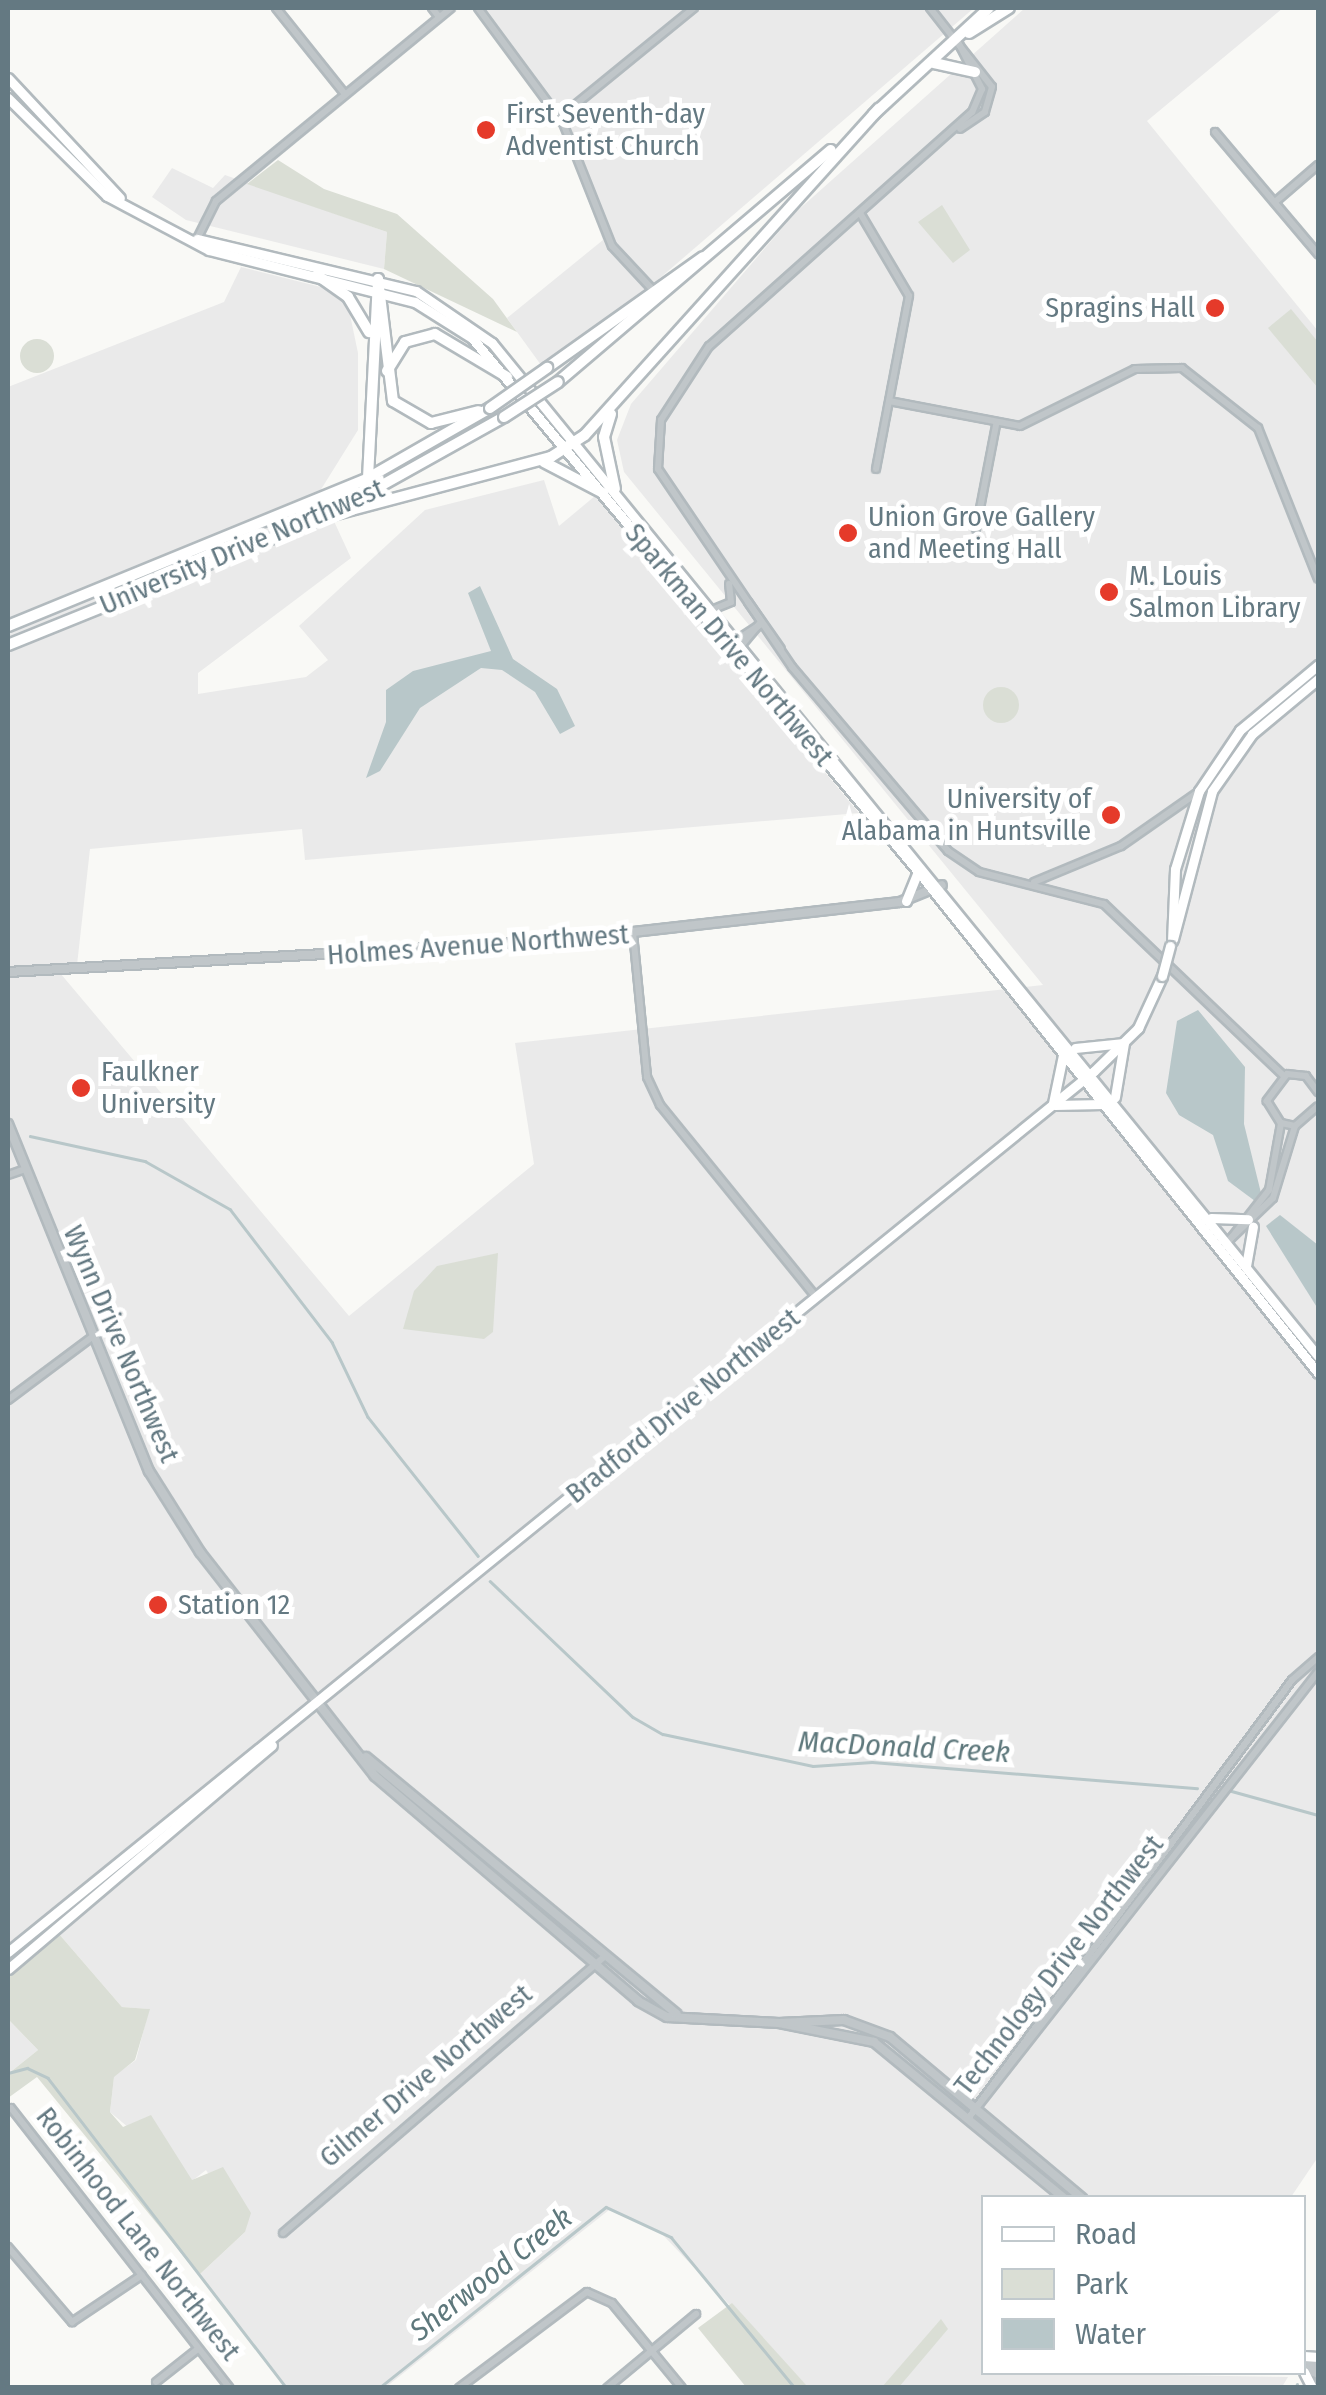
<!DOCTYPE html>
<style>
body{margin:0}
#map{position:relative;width:1326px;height:2395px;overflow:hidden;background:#f9f9f6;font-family:"Fira Sans Condensed",sans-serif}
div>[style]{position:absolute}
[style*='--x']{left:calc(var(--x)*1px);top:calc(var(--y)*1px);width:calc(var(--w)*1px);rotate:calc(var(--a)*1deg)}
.built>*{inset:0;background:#eaeaea}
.green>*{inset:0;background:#daded5}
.round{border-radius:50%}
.water>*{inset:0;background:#b8c7c9}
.stream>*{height:2.5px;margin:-1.25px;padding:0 1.25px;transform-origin:1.25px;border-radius:1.25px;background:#b8c7c9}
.roads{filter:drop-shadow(2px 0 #b2babe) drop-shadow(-2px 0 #b2babe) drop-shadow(0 2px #b2babe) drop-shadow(0 -2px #b2babe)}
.minor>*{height:6px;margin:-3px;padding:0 3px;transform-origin:3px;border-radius:3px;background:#c0c6c9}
.tertiary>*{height:8px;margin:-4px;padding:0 4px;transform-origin:4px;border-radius:4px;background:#c0c6c9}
.secondary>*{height:9px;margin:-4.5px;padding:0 4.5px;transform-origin:4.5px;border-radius:4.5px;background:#fff}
.trunk>*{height:10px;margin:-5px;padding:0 5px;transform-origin:5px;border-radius:5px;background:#fff}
.bridges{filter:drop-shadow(2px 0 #b2babe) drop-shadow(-2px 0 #b2babe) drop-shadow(0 2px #b2babe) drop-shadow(0 -2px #b2babe)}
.secondary-bridge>*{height:9px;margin:-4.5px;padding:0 4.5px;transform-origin:4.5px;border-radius:4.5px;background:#fff}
.trunk-bridge>*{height:10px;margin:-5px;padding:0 5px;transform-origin:5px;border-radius:5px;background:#fff}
.dots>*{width:28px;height:28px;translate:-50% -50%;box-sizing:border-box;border:5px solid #fff;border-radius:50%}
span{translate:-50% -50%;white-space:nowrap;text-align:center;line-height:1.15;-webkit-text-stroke:10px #fff;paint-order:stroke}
.poi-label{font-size:28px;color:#647982}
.left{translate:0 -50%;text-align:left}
.right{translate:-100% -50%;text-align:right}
.street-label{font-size:28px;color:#647982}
.water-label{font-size:30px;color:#5e787c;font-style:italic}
.frame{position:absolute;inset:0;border:10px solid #647982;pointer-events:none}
.legend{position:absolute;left:981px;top:2195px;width:325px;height:180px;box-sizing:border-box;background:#fff;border:2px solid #c1c9cd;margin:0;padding:12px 18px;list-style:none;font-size:30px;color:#647982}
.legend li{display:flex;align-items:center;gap:20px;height:50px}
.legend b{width:50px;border:2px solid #c1c9cd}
</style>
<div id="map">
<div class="built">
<div style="clip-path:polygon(477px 8px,974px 8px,639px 296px,541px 365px,507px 318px,603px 240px,564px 136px)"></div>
<div style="clip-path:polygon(1025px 8px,1283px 8px,1147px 121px,1318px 331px,1318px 2157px,1291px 2197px,984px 2198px,984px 2372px,1288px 2377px,1282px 2387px,808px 2387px,661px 2233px,609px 2210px,386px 2387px,285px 2387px,199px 2275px,245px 2232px,206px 2170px,192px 2181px,110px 2112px,114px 2076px,136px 2060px,149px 2009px,122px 2007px,59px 1934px,8px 1978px,8px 387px,224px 302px,241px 267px,329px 289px,348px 305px,358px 353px,358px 430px,320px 491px,351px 558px,198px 673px,198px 694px,306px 677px,328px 660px,299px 626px,425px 510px,544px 480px,559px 526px,595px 496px,859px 813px,305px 860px,302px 829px,90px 849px,77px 965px,55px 967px,349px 1316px,534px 1164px,515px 1043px,1043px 985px,624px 472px,617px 440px,631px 404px,796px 212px)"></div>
<div style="clip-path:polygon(172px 168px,213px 188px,225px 175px,387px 232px,384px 269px,186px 220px,152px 197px)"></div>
<div style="clip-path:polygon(8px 2019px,38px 2050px,8px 2074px)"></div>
</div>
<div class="green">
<div style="clip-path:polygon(278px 160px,324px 189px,397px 214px,493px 299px,517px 332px,384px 269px,387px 232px,247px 184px)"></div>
<div style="clip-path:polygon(942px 205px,970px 250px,953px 263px,918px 222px)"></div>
<div style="clip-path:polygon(1291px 309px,1318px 342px,1318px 388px,1268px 328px)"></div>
<div class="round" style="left:20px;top:339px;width:34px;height:34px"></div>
<div class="round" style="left:983px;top:687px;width:36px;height:36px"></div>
<div style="clip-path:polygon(498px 1253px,493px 1332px,484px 1339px,403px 1329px,414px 1291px,437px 1266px)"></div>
<div style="clip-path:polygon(59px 1934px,122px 2007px,150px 2009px,135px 2060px,114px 2077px,110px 2112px,123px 2127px,151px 2115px,192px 2180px,223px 2167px,251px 2213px,245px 2232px,199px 2275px,37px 2077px,8px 2098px,8px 2074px,38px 2050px,8px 2019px,8px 1978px)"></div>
<div style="clip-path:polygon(732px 2303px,808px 2387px,746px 2387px,698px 2328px)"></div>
<div style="clip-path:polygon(941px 2319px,948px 2329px,899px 2387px,882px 2387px)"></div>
</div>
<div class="water">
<div style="clip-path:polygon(480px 586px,513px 659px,557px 689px,575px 726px,560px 734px,535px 692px,502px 670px,481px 668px,420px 708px,380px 771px,366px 778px,386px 722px,386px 690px,413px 671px,491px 651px,468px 593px)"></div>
<div style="clip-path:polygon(1198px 1010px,1245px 1067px,1244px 1124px,1261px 1193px,1255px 1201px,1228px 1181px,1213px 1135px,1179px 1115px,1166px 1093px,1177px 1021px)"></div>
<div style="clip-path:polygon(1280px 1215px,1318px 1245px,1318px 1309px,1266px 1226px)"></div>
</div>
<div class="stream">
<div style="--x:30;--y:1136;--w:118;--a:12.3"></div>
<div style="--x:145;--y:1161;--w:98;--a:29.5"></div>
<div style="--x:230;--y:1209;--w:168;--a:52.5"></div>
<div style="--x:332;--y:1342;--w:83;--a:64.4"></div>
<div style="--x:368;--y:1417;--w:177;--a:51.6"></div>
<div style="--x:490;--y:1581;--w:197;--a:43.6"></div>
<div style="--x:633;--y:1717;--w:34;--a:30"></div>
<div style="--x:663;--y:1734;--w:153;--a:12"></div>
<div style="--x:813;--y:1766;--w:59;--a:-3.9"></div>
<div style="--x:872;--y:1762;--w:326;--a:4.6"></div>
<div style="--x:1228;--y:1790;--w:93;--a:15.5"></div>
<div style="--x:8;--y:2073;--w:20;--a:-15"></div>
<div style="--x:27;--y:2068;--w:23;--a:25"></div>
<div style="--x:48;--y:2078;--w:391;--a:52.4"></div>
<div style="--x:379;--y:2388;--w:290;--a:-38.6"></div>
<div style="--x:606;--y:2207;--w:72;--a:24.8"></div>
<div style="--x:671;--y:2237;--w:195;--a:50.6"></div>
<div style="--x:1295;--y:2388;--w:4;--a:-63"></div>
</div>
<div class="roads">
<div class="minor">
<div style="--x:276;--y:8;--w:110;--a:51.3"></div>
<div style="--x:432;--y:8;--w:11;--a:52"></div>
<div style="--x:478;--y:8;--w:143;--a:53.5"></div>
<div style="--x:563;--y:123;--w:132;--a:68.3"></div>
<div style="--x:612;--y:246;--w:60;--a:47"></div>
<div style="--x:930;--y:8;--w:100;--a:51.9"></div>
<div style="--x:992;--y:87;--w:26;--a:106"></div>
<div style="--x:985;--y:112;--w:30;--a:146"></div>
<div style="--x:958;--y:42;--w:53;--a:62.9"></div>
<div style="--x:982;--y:89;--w:25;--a:113"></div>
<div style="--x:972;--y:112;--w:352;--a:138.3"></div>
<div style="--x:709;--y:346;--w:88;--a:123"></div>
<div style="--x:661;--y:420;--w:49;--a:93.5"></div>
<div style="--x:658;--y:469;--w:239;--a:55.9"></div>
<div style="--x:792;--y:667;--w:241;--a:49.7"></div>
<div style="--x:948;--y:851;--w:37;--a:34"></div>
<div style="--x:979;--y:872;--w:129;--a:14.4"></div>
<div style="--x:1104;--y:904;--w:248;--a:43.7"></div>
<div style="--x:559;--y:118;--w:174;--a:-39.2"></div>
<div style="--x:1215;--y:132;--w:160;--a:49.8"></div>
<div style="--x:1275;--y:202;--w:57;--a:-40.7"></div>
<div style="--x:860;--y:213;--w:96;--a:59.4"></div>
<div style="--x:909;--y:296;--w:176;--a:100.8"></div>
<div style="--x:197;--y:239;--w:42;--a:-63.4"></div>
<div style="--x:216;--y:201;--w:304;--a:-39.4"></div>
<div style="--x:889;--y:401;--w:133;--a:10.8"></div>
<div style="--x:1020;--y:426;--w:128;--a:-26.4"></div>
<div style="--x:1135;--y:369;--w:47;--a:-1.2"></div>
<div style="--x:1182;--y:368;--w:97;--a:38.3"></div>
<div style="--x:1258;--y:428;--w:162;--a:68.3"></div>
<div style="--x:976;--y:529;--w:106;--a:-79.1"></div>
<div style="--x:748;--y:602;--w:57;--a:54.9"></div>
<div style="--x:714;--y:609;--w:18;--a:-22"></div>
<div style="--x:731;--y:602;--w:18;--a:-96"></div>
<div style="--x:735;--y:641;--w:31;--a:-33"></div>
<div style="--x:740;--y:647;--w:31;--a:-50"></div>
<div style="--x:1034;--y:882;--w:94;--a:-22.5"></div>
<div style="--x:1121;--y:846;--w:93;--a:-34.9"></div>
<div style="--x:633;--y:933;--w:145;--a:84.4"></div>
<div style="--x:647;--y:1077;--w:31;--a:65"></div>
<div style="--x:660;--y:1105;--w:247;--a:50.9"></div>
<div style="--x:1318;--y:1092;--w:20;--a:-127"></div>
<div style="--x:1306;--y:1076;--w:19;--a:-174"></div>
<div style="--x:1287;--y:1074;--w:34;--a:127"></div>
<div style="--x:1267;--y:1101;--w:26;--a:58"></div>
<div style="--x:1281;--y:1123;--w:14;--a:12"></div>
<div style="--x:1295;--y:1126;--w:30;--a:-41"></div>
<div style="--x:8;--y:1175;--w:18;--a:-19"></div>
<div style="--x:1228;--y:1242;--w:66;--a:-51.7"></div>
<div style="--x:1269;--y:1190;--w:68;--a:-79.8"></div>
<div style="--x:1226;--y:1243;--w:65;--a:-43.8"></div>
<div style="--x:1273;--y:1198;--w:75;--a:-73"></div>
<div style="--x:8;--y:1400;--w:104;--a:-36.8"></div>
<div style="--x:11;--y:2108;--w:355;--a:52"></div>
<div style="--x:970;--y:2116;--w:542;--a:-53.55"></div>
<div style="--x:1292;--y:1680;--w:35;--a:-41"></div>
<div style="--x:970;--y:2116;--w:564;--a:-51.91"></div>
<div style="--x:283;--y:2233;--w:422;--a:-40.7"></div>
<div style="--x:8;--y:2247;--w:99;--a:49.5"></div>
<div style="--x:72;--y:2322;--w:84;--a:-33.9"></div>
<div style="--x:156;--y:2382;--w:53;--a:-38.2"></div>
<div style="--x:459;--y:2388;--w:160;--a:-36.9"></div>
<div style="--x:587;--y:2292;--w:27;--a:24"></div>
<div style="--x:612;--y:2303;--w:110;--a:50.5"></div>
<div style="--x:607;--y:2388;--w:116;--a:-39.7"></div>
</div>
<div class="tertiary">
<div style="--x:8;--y:972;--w:546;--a:-3.26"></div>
<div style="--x:553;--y:941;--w:349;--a:-6.4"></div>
<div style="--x:900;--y:902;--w:45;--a:-22"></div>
<div style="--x:8;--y:1124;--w:375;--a:67.9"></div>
<div style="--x:149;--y:1471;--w:96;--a:57.8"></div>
<div style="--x:200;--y:1552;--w:284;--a:52"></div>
<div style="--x:375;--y:1776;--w:346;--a:40.5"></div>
<div style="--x:638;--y:2001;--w:33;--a:29"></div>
<div style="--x:667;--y:2017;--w:112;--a:3.1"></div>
<div style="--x:779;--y:2023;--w:97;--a:11.3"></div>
<div style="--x:874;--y:2042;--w:246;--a:39.4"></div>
<div style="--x:366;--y:1757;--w:403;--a:39.6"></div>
<div style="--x:779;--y:2023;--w:65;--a:-2.6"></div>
<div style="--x:844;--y:2020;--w:49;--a:20.3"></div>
<div style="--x:890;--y:2037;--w:251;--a:40"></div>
<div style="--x:1304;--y:2358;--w:17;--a:36"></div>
<div style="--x:1304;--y:2368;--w:15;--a:23"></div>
</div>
<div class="secondary">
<div style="--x:8;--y:78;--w:164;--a:47"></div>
<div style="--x:8;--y:98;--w:139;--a:44.7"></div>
<div style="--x:107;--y:196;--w:115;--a:27.9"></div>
<div style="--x:209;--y:250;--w:212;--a:14.2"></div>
<div style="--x:415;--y:302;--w:67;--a:32.3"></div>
<div style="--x:472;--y:338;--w:694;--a:50.09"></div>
<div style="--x:917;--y:870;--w:643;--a:51.44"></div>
<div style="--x:197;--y:239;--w:225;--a:13.4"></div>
<div style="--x:416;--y:291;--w:92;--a:34.4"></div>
<div style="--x:492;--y:343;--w:1307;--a:50.81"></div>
<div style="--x:906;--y:901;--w:32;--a:-68"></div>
<div style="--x:1173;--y:939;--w:153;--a:-75.2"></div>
<div style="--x:1212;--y:791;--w:70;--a:-54.9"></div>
<div style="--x:1252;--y:734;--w:86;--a:-39.8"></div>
<div style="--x:1172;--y:941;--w:72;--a:-87.6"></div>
<div style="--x:1175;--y:869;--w:82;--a:-72.9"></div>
<div style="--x:1199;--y:791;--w:73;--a:-56.1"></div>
<div style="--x:1240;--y:730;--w:102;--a:-39.8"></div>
<div style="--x:1075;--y:1048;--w:49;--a:-5.8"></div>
<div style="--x:1124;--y:1043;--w:55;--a:99.5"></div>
<div style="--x:1053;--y:1103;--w:49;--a:-78.2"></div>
<div style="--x:1055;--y:1105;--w:48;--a:-1.2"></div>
<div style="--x:1211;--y:1218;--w:37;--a:2"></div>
<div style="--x:1246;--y:1266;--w:40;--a:-80"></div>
<div style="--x:8;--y:1952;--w:1398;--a:-39.05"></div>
<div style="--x:1094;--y:1071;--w:62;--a:-44.3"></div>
<div style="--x:1138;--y:1028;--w:57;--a:-65.2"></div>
<div style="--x:8;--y:1969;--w:346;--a:-40.3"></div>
<div style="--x:1304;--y:2356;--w:14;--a:4"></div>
<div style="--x:1304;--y:2372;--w:18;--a:63"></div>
</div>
<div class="trunk">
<div style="--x:969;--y:33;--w:47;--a:-32"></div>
<div style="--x:934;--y:63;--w:42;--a:12.4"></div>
<div style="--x:874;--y:114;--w:156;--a:-42.7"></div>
<div style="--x:317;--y:275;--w:38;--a:35"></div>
<div style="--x:348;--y:297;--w:41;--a:59"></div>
<div style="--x:378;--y:279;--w:123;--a:83"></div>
<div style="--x:393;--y:401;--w:44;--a:30.1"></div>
<div style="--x:431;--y:423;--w:49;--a:-14"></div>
<div style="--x:547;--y:368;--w:191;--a:-35.4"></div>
<div style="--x:387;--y:371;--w:34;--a:-58"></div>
<div style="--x:405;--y:342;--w:31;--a:-15"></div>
<div style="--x:435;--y:334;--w:84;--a:30.8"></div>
<div style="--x:558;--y:382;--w:358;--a:-40.4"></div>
<div style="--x:611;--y:414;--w:24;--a:107"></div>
<div style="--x:604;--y:437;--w:53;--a:78.1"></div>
<div style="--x:544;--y:462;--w:67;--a:27.7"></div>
<div style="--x:368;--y:478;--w:199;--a:-87.1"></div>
<div style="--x:325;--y:517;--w:234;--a:-14.9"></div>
<div style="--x:551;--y:457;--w:40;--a:-32.9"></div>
<div style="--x:585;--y:435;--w:439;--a:-48"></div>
<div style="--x:8;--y:626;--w:389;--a:-22.3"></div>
<div style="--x:368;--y:478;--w:141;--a:-29.8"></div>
<div style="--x:8;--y:645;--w:342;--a:-22"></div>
<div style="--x:325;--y:517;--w:205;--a:-29.2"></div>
</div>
</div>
<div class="bridges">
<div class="secondary-bridge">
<div style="--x:1162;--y:976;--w:31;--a:-75"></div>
</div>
<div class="trunk-bridge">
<div style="--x:490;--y:408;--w:70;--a:-35.1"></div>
<div style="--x:504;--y:417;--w:64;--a:-32.9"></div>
</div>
</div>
<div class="dots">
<div style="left:486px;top:130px;background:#e53a2a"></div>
<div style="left:1215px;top:308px;background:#e53a2a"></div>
<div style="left:848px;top:533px;background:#e53a2a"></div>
<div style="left:1109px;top:592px;background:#e53a2a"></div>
<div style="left:1111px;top:815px;background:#e53a2a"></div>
<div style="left:81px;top:1088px;background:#e53a2a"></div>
<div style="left:158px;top:1605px;background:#e53a2a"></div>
</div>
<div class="poi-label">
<span class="left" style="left:506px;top:130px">First Seventh-day<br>Adventist Church</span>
<span class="right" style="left:1195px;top:308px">Spragins Hall</span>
<span class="left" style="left:868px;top:533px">Union Grove Gallery<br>and Meeting Hall</span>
<span class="left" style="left:1129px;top:592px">M. Louis<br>Salmon Library</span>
<span class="right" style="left:1091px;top:815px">University of<br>Alabama in Huntsville</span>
<span class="left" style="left:101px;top:1088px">Faulkner<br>University</span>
<span class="left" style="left:178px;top:1605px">Station 12</span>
</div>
<div class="street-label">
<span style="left:242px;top:547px;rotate:-23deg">University Drive Northwest</span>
<span style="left:729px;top:645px;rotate:50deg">Sparkman Drive Northwest</span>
<span style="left:478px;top:945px;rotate:-4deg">Holmes Avenue Northwest</span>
<span style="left:121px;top:1344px;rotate:67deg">Wynn Drive Northwest</span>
<span style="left:683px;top:1406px;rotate:-39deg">Bradford Drive Northwest</span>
<span style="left:1059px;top:1965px;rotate:-52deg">Technology Drive Northwest</span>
<span style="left:426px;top:2076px;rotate:-40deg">Gilmer Drive Northwest</span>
<span style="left:138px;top:2234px;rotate:52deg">Robinhood Lane Northwest</span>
</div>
<div class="water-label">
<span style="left:904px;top:1747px;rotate:3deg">MacDonald Creek</span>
<span style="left:491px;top:2274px;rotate:-38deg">Sherwood Creek</span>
</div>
<div class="frame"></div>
<ul class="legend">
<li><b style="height:12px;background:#fff"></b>Road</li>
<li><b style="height:28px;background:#daded5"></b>Park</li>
<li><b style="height:28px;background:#b8c7c9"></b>Water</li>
</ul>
</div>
